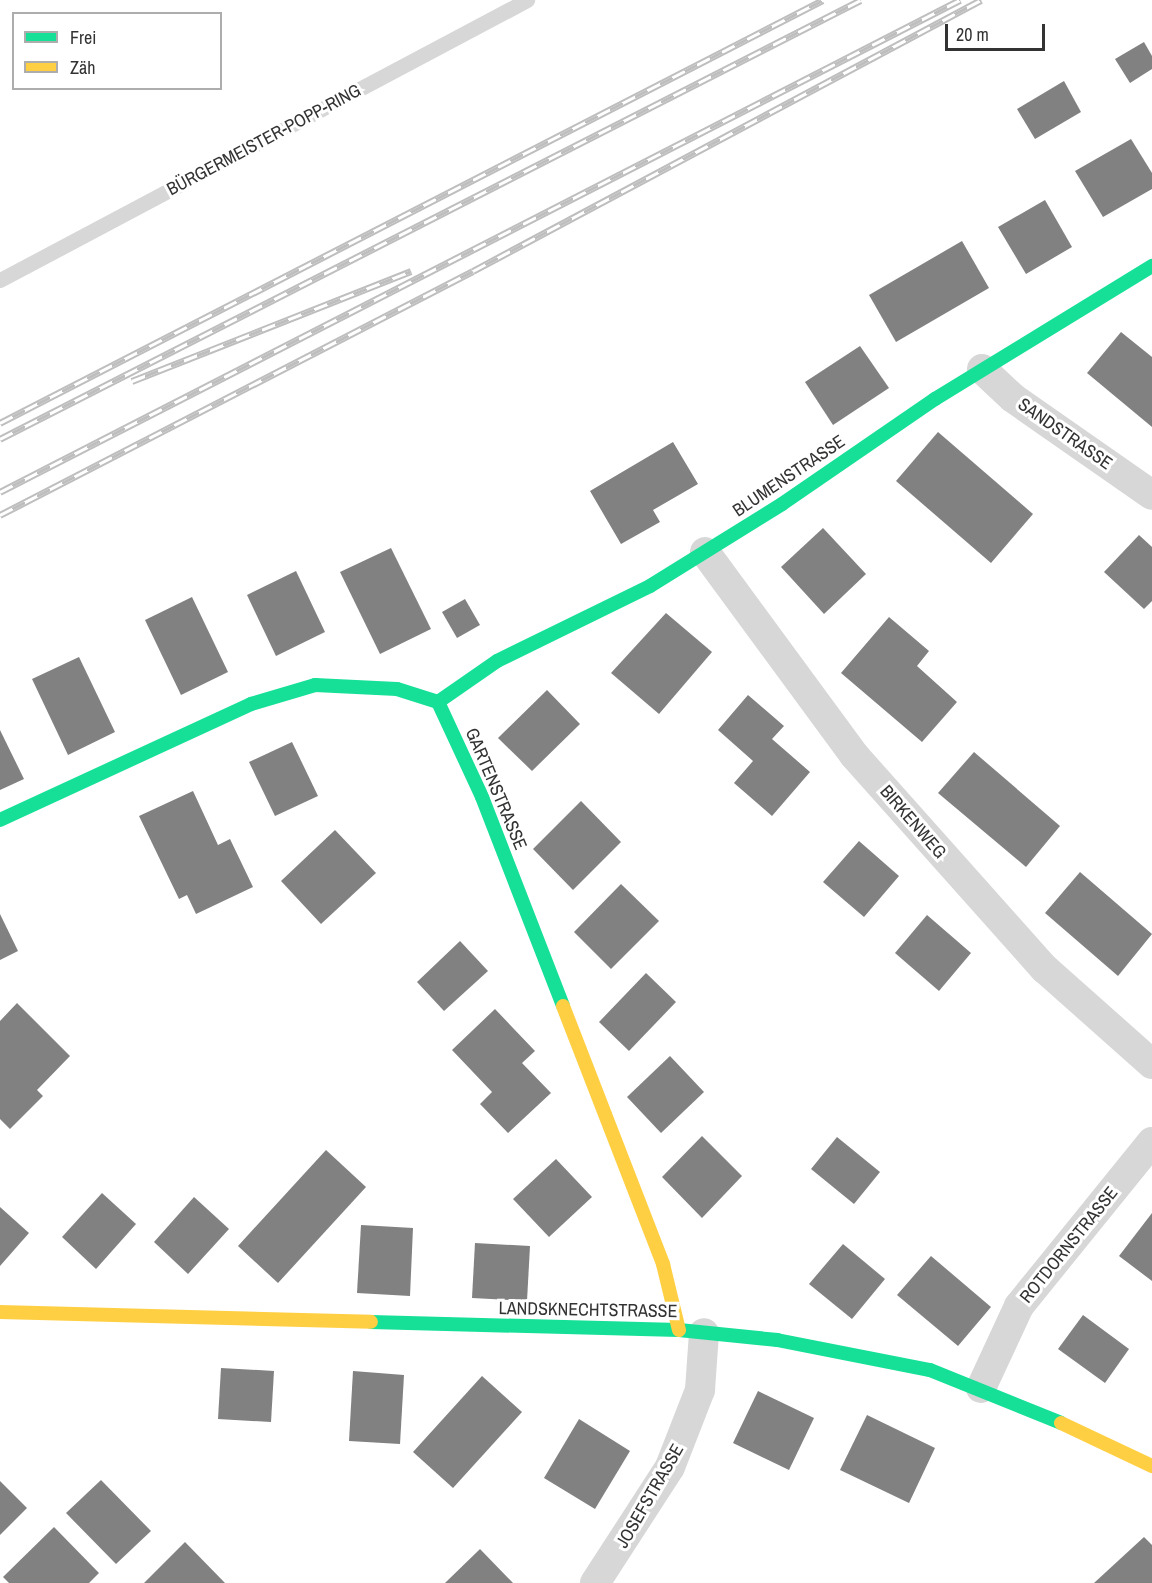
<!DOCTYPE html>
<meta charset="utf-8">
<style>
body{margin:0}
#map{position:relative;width:1152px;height:1583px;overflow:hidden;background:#fff;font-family:"Archivo Narrow",sans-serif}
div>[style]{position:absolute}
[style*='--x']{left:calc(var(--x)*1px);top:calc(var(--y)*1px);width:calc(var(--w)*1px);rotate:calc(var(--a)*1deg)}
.building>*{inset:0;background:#818181}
.lane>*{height:15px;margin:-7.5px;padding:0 7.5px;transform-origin:7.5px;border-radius:7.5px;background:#d7d7d7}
.street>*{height:30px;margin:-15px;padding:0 15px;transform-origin:15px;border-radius:15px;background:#d7d7d7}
.fast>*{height:14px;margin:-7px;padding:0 7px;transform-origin:7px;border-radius:7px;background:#16e098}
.slow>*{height:14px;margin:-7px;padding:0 7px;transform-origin:7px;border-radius:7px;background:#ffcf43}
.rail>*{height:7px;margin-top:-3.5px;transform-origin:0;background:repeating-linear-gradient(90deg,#fff 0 14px,#bebebe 0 28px);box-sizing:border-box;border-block:2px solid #bebebe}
span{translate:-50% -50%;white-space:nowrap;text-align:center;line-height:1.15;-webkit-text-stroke:6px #fff;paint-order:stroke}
.street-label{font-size:18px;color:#333}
.legend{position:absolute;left:12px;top:12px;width:210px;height:78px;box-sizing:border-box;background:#fff;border:2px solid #adadad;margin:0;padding:8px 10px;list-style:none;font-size:18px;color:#333}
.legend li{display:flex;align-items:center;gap:12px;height:30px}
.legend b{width:30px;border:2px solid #adadad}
.scale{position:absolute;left:945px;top:24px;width:100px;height:27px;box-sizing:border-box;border:3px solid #333;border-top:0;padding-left:8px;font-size:18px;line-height:21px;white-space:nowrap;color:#333;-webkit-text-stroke:4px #fff;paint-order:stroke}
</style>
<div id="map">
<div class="building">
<div style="clip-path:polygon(1144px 42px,1152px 56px,1152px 69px,1130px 83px,1115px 59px)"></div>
<div style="clip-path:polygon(1064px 81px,1081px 112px,1035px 139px,1017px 109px)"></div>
<div style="clip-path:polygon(1131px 139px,1152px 173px,1152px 189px,1103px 217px,1075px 171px)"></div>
<div style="clip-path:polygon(1045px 200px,1072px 247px,1026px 274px,998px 227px)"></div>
<div style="clip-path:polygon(962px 241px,989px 288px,896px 342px,869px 295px)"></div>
<div style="clip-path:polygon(1121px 332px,1152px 357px,1152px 427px,1087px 373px)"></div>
<div style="clip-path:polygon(860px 346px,889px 388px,833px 425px,805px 382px)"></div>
<div style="clip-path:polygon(938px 432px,1033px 514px,991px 563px,896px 481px)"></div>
<div style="clip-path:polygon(673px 442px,698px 484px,653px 510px,660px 522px,621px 544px,590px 491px)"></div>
<div style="clip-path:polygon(823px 528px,866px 574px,824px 614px,781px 567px)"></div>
<div style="clip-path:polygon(1139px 535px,1152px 547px,1152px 601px,1144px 609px,1104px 572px)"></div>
<div style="clip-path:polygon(391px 548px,431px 629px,380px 654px,340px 572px)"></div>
<div style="clip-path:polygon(296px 571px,325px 632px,276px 656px,247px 595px)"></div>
<div style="clip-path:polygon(192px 597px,228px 672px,181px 695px,145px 620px)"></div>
<div style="clip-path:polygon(465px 599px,480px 625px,457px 638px,442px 612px)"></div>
<div style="clip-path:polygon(666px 613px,712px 652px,659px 714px,611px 673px)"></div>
<div style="clip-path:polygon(889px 617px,929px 651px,917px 666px,957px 702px,922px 742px,841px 673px)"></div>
<div style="clip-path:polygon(79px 657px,115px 732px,68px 755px,32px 679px)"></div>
<div style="clip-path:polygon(547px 690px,580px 724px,532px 771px,498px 738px)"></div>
<div style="clip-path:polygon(748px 695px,784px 726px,772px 739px,810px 772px,772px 816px,734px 783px,753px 761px,718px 730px)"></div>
<div style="clip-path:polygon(0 730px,24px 779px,0 790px)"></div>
<div style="clip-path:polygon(292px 742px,318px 796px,275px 816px,249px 762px)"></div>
<div style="clip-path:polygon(974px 752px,1060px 826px,1026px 867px,938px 793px)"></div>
<div style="clip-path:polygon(193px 791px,218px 845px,230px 839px,253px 887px,196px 914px,187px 895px,179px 899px,139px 816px)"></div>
<div style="clip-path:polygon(581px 801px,621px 842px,573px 890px,533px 849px)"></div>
<div style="clip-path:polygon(335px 830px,376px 873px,321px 924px,281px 881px)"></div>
<div style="clip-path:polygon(859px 841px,899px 876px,864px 917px,823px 882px)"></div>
<div style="clip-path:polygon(1080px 872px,1152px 934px,1118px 976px,1045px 913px)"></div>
<div style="clip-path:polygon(621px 884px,659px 921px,611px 969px,574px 932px)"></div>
<div style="clip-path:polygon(0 914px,18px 951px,0 960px)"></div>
<div style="clip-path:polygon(927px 915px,971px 953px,939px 991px,895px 953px)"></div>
<div style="clip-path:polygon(460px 941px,488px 971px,444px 1011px,417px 982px)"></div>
<div style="clip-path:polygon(646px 973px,676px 1002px,629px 1051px,599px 1022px)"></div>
<div style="clip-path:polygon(17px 1003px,70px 1056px,37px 1090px,43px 1096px,10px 1129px,0 1119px,0 1021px)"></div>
<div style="clip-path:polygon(495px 1009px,535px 1051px,522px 1063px,551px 1093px,508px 1133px,480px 1104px,492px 1092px,452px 1050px)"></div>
<div style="clip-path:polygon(670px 1056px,704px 1092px,661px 1133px,627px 1097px)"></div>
<div style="clip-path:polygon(702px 1136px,742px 1176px,702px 1218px,662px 1177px)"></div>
<div style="clip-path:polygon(837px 1137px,880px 1172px,854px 1204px,811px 1169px)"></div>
<div style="clip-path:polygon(326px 1150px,366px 1187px,278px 1283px,238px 1246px)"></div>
<div style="clip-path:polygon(556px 1159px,592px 1197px,549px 1237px,513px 1199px)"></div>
<div style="clip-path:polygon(102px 1193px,136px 1224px,96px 1269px,62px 1237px)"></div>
<div style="clip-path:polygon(194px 1197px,229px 1229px,188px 1274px,154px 1242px)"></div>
<div style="clip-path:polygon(0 1207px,29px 1233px,0 1266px)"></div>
<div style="clip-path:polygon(1152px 1213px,1152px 1281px,1119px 1256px)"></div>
<div style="clip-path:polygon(361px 1225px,413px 1228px,410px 1296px,357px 1293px)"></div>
<div style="clip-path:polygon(475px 1243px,530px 1246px,527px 1301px,472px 1298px)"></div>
<div style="clip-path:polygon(843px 1244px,885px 1279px,852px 1319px,809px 1284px)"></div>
<div style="clip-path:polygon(931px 1256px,991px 1307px,958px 1346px,897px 1295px)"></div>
<div style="clip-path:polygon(1083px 1315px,1129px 1349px,1105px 1383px,1058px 1349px)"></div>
<div style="clip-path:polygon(221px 1368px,274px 1371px,271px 1422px,218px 1419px)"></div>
<div style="clip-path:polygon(353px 1371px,404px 1375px,400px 1444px,349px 1441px)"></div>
<div style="clip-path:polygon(482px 1376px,522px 1412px,453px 1488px,413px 1452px)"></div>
<div style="clip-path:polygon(758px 1391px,814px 1418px,789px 1470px,733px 1443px)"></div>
<div style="clip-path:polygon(867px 1415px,935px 1448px,909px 1503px,840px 1470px)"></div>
<div style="clip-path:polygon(579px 1419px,630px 1451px,595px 1509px,544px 1478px)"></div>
<div style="clip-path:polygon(101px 1480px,151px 1531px,116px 1564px,66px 1513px)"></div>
<div style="clip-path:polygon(0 1481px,27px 1508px,0 1535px)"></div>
<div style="clip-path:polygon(54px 1527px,99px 1573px,89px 1583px,9px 1583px,3px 1577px)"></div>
<div style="clip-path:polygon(1144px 1537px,1152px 1545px,1152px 1583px,1094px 1583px)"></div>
<div style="clip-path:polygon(185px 1542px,225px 1583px,144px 1583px)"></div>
<div style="clip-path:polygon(480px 1549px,513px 1583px,445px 1583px)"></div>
</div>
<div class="lane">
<div style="--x:0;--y:280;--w:597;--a:-27.98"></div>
</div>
<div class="street">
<div style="--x:982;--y:369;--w:42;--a:43.1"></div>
<div style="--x:1013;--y:398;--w:169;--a:34.9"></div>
<div style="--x:705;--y:552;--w:252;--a:53.7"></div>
<div style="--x:854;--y:755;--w:287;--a:48.3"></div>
<div style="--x:1045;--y:969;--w:143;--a:41.6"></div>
<div style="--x:981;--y:1388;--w:90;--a:-65.1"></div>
<div style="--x:1019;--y:1306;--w:211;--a:-51"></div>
<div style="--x:595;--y:1583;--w:138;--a:-57.1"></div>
<div style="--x:670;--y:1467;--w:83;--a:-68.7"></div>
<div style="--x:700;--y:1390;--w:57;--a:-86"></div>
</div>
<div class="fast">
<div style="--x:438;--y:702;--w:72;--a:-34.8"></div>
<div style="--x:497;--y:661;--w:170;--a:-26.1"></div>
<div style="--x:650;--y:586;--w:155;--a:-31.8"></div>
<div style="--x:782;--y:504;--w:186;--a:-34.5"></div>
<div style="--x:935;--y:399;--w:255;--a:-31.5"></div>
<div style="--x:0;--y:820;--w:277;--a:-24.8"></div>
<div style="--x:251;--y:704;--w:67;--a:-16.5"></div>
<div style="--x:315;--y:685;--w:82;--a:2.8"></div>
<div style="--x:397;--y:689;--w:43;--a:17.6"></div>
<div style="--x:438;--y:702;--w:105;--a:65.1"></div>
<div style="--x:482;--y:797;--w:224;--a:68.8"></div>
<div style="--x:371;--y:1322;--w:308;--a:1.5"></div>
<div style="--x:679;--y:1330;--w:99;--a:5.8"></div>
<div style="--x:777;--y:1340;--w:156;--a:11.1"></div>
<div style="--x:930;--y:1370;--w:141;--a:22"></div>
</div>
<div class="slow">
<div style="--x:563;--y:1006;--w:277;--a:68.8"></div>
<div style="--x:663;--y:1264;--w:68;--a:76.4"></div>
<div style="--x:0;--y:1312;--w:371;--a:1.5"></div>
<div style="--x:1061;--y:1423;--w:101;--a:25.3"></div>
</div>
<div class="rail">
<div style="--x:132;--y:381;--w:300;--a:-21.5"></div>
<div style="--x:0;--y:423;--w:925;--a:-27.2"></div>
<div style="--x:0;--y:439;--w:966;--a:-27.02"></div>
<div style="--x:0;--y:492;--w:1079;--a:-27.14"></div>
<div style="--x:0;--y:515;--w:532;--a:-27.29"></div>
<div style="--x:473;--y:271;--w:576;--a:-28.08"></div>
</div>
<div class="street-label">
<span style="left:264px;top:140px;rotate:-28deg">BÜRGERMEISTER-POPP-RING</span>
<span style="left:1065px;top:434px;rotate:35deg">SANDSTRASSE</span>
<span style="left:789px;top:476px;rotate:-34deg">BLUMENSTRASSE</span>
<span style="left:496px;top:789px;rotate:67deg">GARTENSTRASSE</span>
<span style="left:913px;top:822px;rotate:49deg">BIRKENWEG</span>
<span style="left:1069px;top:1245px;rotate:-51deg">ROTDORNSTRASSE</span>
<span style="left:588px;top:1310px;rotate:1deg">LANDSKNECHTSTRASSE</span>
<span style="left:650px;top:1496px;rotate:-60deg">JOSEFSTRASSE</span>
</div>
<ul class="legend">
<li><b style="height:8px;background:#16e098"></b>Frei</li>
<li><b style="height:8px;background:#ffcf43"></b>Zäh</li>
</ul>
<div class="scale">20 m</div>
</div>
